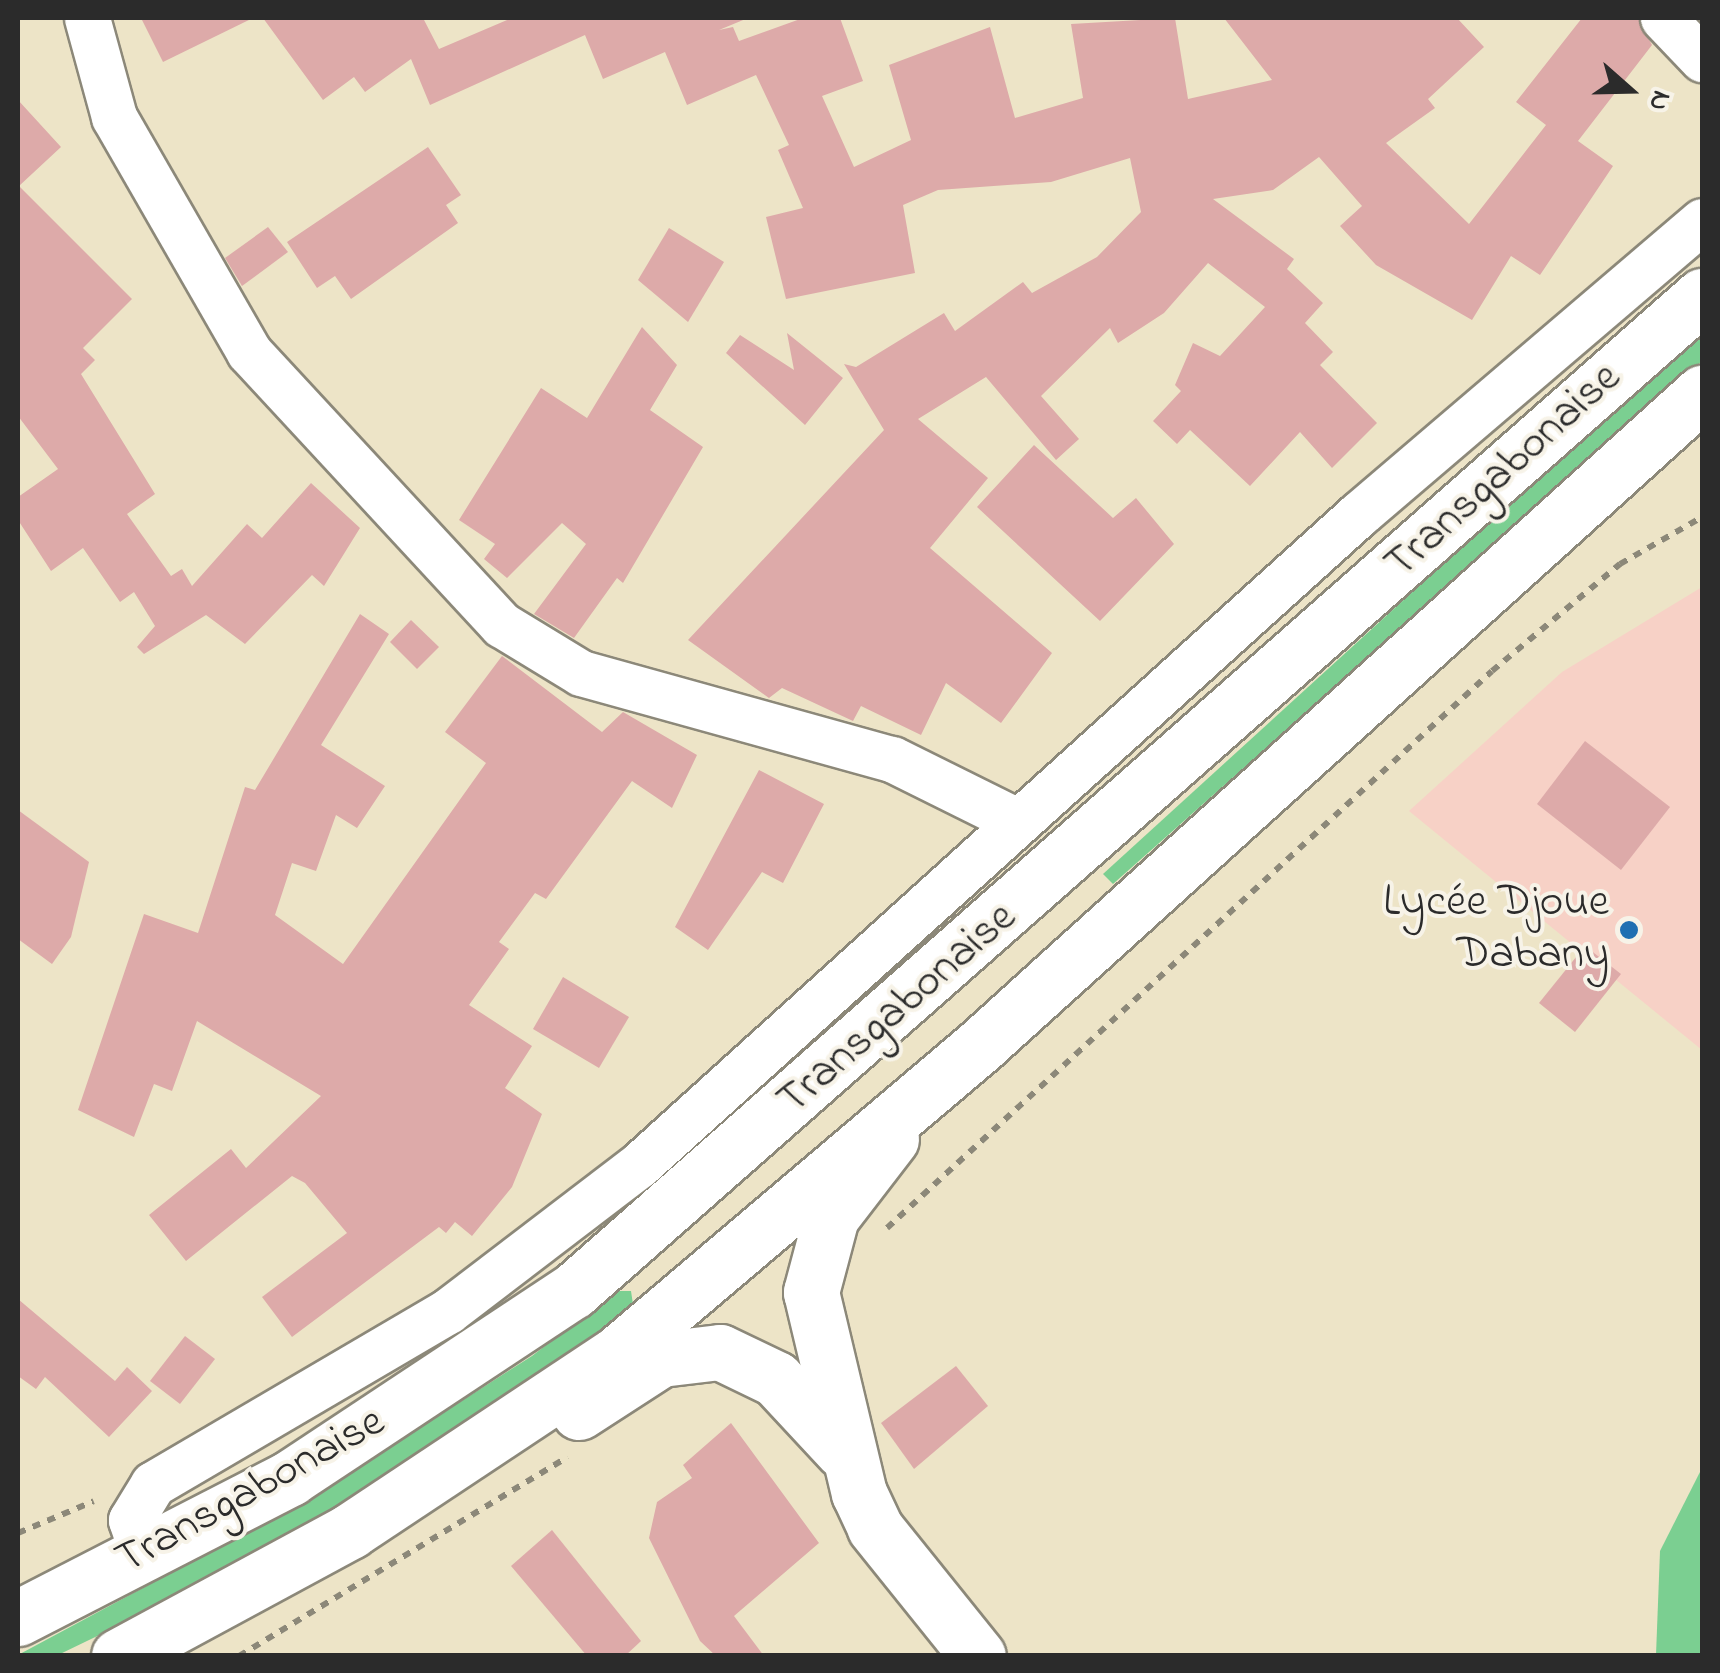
<!DOCTYPE html>
<meta charset="utf-8">
<style>
body{margin:0}
#map{position:relative;width:1720px;height:1673px;overflow:hidden;background:#ede4c7;font-family:"Indie Flower",sans-serif}
div>[style]{position:absolute}
[style*='--x']{left:calc(var(--x)*1px);top:calc(var(--y)*1px);width:calc(var(--w)*1px);rotate:calc(var(--a)*1deg)}
.built>*{inset:0;background:#f7d1c6}
.green>*{inset:0;background:#7bcf91}
.building>*{inset:0;background:#ddaaa9}
.path>*{height:6px;margin-top:-3px;transform-origin:0;background:repeating-linear-gradient(90deg,#8c8879 0 8px,transparent 0 16px)}
.roads{filter:drop-shadow(2px 0 #8c8879) drop-shadow(-2px 0 #8c8879) drop-shadow(0 2px #8c8879) drop-shadow(0 -2px #8c8879)}
.minor>*{height:45px;margin:-22.5px;padding:0 22.5px;transform-origin:22.5px;border-radius:22.5px;background:#fff}
.tertiary>*{height:55px;margin:-27.5px;padding:0 27.5px;transform-origin:27.5px;border-radius:27.5px;background:#fff}
.trunk>*{height:55px;margin:-27.5px;padding:0 27.5px;transform-origin:27.5px;border-radius:27.5px;background:#fff}
.dots>*{width:28px;height:28px;translate:-50% -50%;box-sizing:border-box;border:5px solid #f7f3e8;border-radius:50%}
span{translate:-50% -50%;white-space:nowrap;text-align:center;line-height:1.15;-webkit-text-stroke:8px #f7f3e8;paint-order:stroke}
.street-label{font-size:45px;color:#2b2b2b}
.poi-label{font-size:45px;color:#2b2b2b}
.right{translate:-100% -50%;text-align:right}
.frame{position:absolute;inset:0;border:20px solid #2b2b2b;pointer-events:none}
.north{position:absolute;left:1580px;top:40px;width:100px;height:100px;-webkit-text-stroke:8px #f7f3e8;paint-order:stroke;rotate:110deg;font-size:28px;font-weight:700;line-height:40px;text-align:center;color:#2b2b2b}
.north::after{content:'';display:block;margin:auto;width:35px;height:45px;background:#2b2b2b;clip-path:polygon(50% 0,100% 100%,50% 72%,0 100%)}
</style>
<div id="map">
<div class="built">
<div style="clip-path:polygon(1702px 587px,1702px 1050px,1409px 811px,1562px 672px)"></div>
</div>
<div class="green">
<div style="clip-path:polygon(1702px 328px,1702px 361px,1113px 884px,1103px 874px)"></div>
<div style="clip-path:polygon(616px 1291px,631px 1291px,634px 1311px,441px 1448px,178px 1597px,58px 1655px,18px 1655px,305px 1501px,532px 1356px)"></div>
<div style="clip-path:polygon(1702px 1468px,1702px 1655px,1656px 1655px,1660px 1551px)"></div>
</div>
<div class="building">
<div style="clip-path:polygon(141px 18px,253px 18px,163px 62px)"></div>
<div style="clip-path:polygon(263px 18px,423px 18px,439px 49px,512px 18px,748px 18px,719px 30px,733px 27px,739px 41px,803px 18px,840px 18px,863px 81px,822px 96px,854px 167px,911px 140px,889px 65px,990px 27px,1015px 118px,1083px 98px,1071px 24px,1175px 18px,1188px 99px,1272px 80px,1224px 18px,1457px 18px,1484px 47px,1428px 99px,1435px 108px,1386px 143px,1469px 224px,1546px 125px,1516px 102px,1582px 18px,1638px 18px,1652px 45px,1578px 141px,1613px 166px,1540px 275px,1511px 256px,1472px 320px,1376px 265px,1340px 226px,1362px 206px,1319px 157px,1273px 190px,1213px 199px,1294px 259px,1287px 269px,1323px 303px,1305px 323px,1333px 352px,1320px 365px,1377px 423px,1332px 468px,1300px 432px,1250px 486px,1190px 430px,1177px 444px,1153px 421px,1181px 391px,1175px 385px,1193px 343px,1220px 356px,1265px 307px,1208px 263px,1164px 313px,1118px 343px,1110px 328px,1041px 396px,1079px 439px,1056px 460px,986px 377px,918px 419px,988px 478px,930px 548px,1052px 653px,1001px 723px,946px 683px,921px 735px,861px 706px,853px 721px,782px 688px,769px 698px,688px 640px,884px 430px,844px 364px,856px 367px,944px 313px,955px 331px,1023px 282px,1032px 293px,1097px 257px,1141px 212px,1130px 158px,1051px 182px,938px 190px,903px 205px,915px 273px,786px 299px,766px 217px,803px 208px,778px 150px,789px 145px,756px 75px,687px 105px,665px 52px,603px 79px,585px 35px,430px 105px,411px 59px,365px 92px,354px 77px,323px 100px)"></div>
<div style="clip-path:polygon(18px 100px,61px 147px,19px 186px,132px 299px,83px 348px,95px 360px,81px 374px,155px 494px,127px 514px,171px 576px,182px 569px,192px 586px,247px 524px,262px 538px,311px 483px,360px 528px,324px 586px,312px 575px,245px 644px,206px 615px,144px 654px,137px 647px,155px 626px,134px 592px,120px 602px,83px 548px,51px 571px,18px 520px,18px 497px,58px 469px,18px 416px)"></div>
<div style="clip-path:polygon(428px 147px,461px 195px,446px 205px,458px 223px,351px 299px,335px 276px,317px 288px,287px 242px)"></div>
<div style="clip-path:polygon(268px 227px,288px 252px,242px 286px,225px 258px)"></div>
<div style="clip-path:polygon(669px 228px,724px 262px,688px 322px,638px 280px)"></div>
<div style="clip-path:polygon(642px 327px,677px 365px,650px 410px,703px 447px,623px 583px,617px 578px,574px 638px,534px 614px,586px 544px,562px 523px,507px 578px,484px 559px,495px 544px,459px 520px,541px 388px,587px 418px)"></div>
<div style="clip-path:polygon(787px 333px,843px 378px,805px 425px,726px 353px,740px 335px,794px 370px)"></div>
<div style="clip-path:polygon(1034px 445px,1113px 518px,1136px 498px,1174px 544px,1100px 621px,977px 507px)"></div>
<div style="clip-path:polygon(360px 614px,389px 634px,321px 745px,385px 786px,357px 828px,336px 815px,316px 871px,292px 863px,275px 915px,343px 964px,486px 763px,445px 732px,502px 656px,602px 732px,623px 712px,697px 755px,672px 808px,632px 781px,546px 899px,535px 893px,499px 942px,509px 949px,469px 1005px,532px 1046px,505px 1088px,542px 1114px,512px 1187px,472px 1236px,455px 1222px,446px 1233px,439px 1227px,292px 1337px,262px 1297px,347px 1233px,305px 1183px,292px 1176px,186px 1261px,149px 1215px,231px 1149px,246px 1168px,321px 1096px,197px 1021px,172px 1091px,154px 1084px,134px 1137px,78px 1110px,144px 914px,198px 933px,245px 787px,255px 790px)"></div>
<div style="clip-path:polygon(411px 620px,439px 647px,417px 669px,390px 642px)"></div>
<div style="clip-path:polygon(1585px 741px,1670px 807px,1621px 870px,1537px 804px)"></div>
<div style="clip-path:polygon(759px 770px,824px 804px,783px 883px,762px 872px,708px 950px,675px 927px)"></div>
<div style="clip-path:polygon(18px 810px,89px 862px,71px 937px,52px 964px,18px 939px)"></div>
<div style="clip-path:polygon(1585px 946px,1621px 974px,1575px 1032px,1539px 1003px)"></div>
<div style="clip-path:polygon(563px 977px,629px 1017px,599px 1068px,533px 1029px)"></div>
<div style="clip-path:polygon(18px 1299px,115px 1381px,127px 1367px,152px 1391px,109px 1437px,45px 1377px,36px 1389px,18px 1376px)"></div>
<div style="clip-path:polygon(185px 1336px,215px 1359px,180px 1404px,150px 1381px)"></div>
<div style="clip-path:polygon(956px 1366px,988px 1406px,914px 1469px,881px 1423px)"></div>
<div style="clip-path:polygon(731px 1423px,819px 1543px,734px 1616px,764px 1656px,716px 1656px,700px 1641px,649px 1538px,657px 1502px,692px 1478px,683px 1465px)"></div>
<div style="clip-path:polygon(552px 1530px,641px 1641px,625px 1656px,587px 1656px,511px 1566px)"></div>
</div>
<div class="path">
<div style="--x:887;--y:1228;--w:822;--a:-42.63"></div>
<div style="--x:1492;--y:671;--w:167;--a:-39.9"></div>
<div style="--x:1620;--y:564;--w:95;--a:-29.8"></div>
<div style="--x:18;--y:1533;--w:82;--a:-22.8"></div>
<div style="--x:239;--y:1656;--w:384;--a:-31.2"></div>
</div>
<div class="roads">
<div class="minor">
<div style="--x:87;--y:18;--w:103;--a:74.7"></div>
<div style="--x:114;--y:117;--w:271;--a:60.1"></div>
<div style="--x:249;--y:352;--w:372;--a:47.2"></div>
<div style="--x:502;--y:625;--w:92;--a:31.3"></div>
<div style="--x:581;--y:673;--w:323;--a:15.5"></div>
<div style="--x:892;--y:759;--w:140;--a:26.4"></div>
<div style="--x:1663;--y:18;--w:57;--a:46.4"></div>
<div style="--x:143;--y:1555;--w:37;--a:-109"></div>
<div style="--x:131;--y:1520;--w:42;--a:-58.6"></div>
<div style="--x:153;--y:1484;--w:342;--a:-30.4"></div>
<div style="--x:448;--y:1311;--w:240;--a:-37.4"></div>
<div style="--x:639;--y:1165;--w:971;--a:-42.12"></div>
<div style="--x:1359;--y:514;--w:451;--a:-40.5"></div>
</div>
<div class="tertiary">
<div style="--x:891;--y:1139;--w:98;--a:127.6"></div>
<div style="--x:831;--y:1217;--w:78;--a:104.9"></div>
<div style="--x:811;--y:1292;--w:207;--a:76.6"></div>
<div style="--x:859;--y:1493;--w:38;--a:65"></div>
<div style="--x:875;--y:1528;--w:164;--a:51.2"></div>
<div style="--x:579;--y:1412;--w:98;--a:-32.9"></div>
<div style="--x:661;--y:1359;--w:59;--a:-6.8"></div>
<div style="--x:720;--y:1352;--w:62;--a:25.7"></div>
<div style="--x:776;--y:1379;--w:98;--a:47.1"></div>
</div>
<div class="trunk">
<div style="--x:18;--y:1618;--w:306;--a:-27.2"></div>
<div style="--x:290;--y:1478;--w:339;--a:-33.5"></div>
<div style="--x:573;--y:1291;--w:1505;--a:-41.39"></div>
<div style="--x:119;--y:1656;--w:263;--a:-28.4"></div>
<div style="--x:350;--y:1531;--w:323;--a:-33.6"></div>
<div style="--x:619;--y:1352;--w:476;--a:-40.3"></div>
<div style="--x:982;--y:1044;--w:971;--a:-42.12"></div>
</div>
</div>
<div class="dots">
<div style="left:1629px;top:930px;background:#1f6fb2"></div>
</div>
<div class="street-label">
<span style="left:1504px;top:472px;rotate:-42deg">Transgabonaise</span>
<span style="left:898px;top:1010px;rotate:-41deg">Transgabonaise</span>
<span style="left:251px;top:1492px;rotate:-29deg">Transgabonaise</span>
</div>
<div class="poi-label">
<span class="right" style="left:1609px;top:930px">Lycée Djoue<br>Dabany</span>
</div>
<div class="frame"></div>
<div class="north">N</div>
</div>
